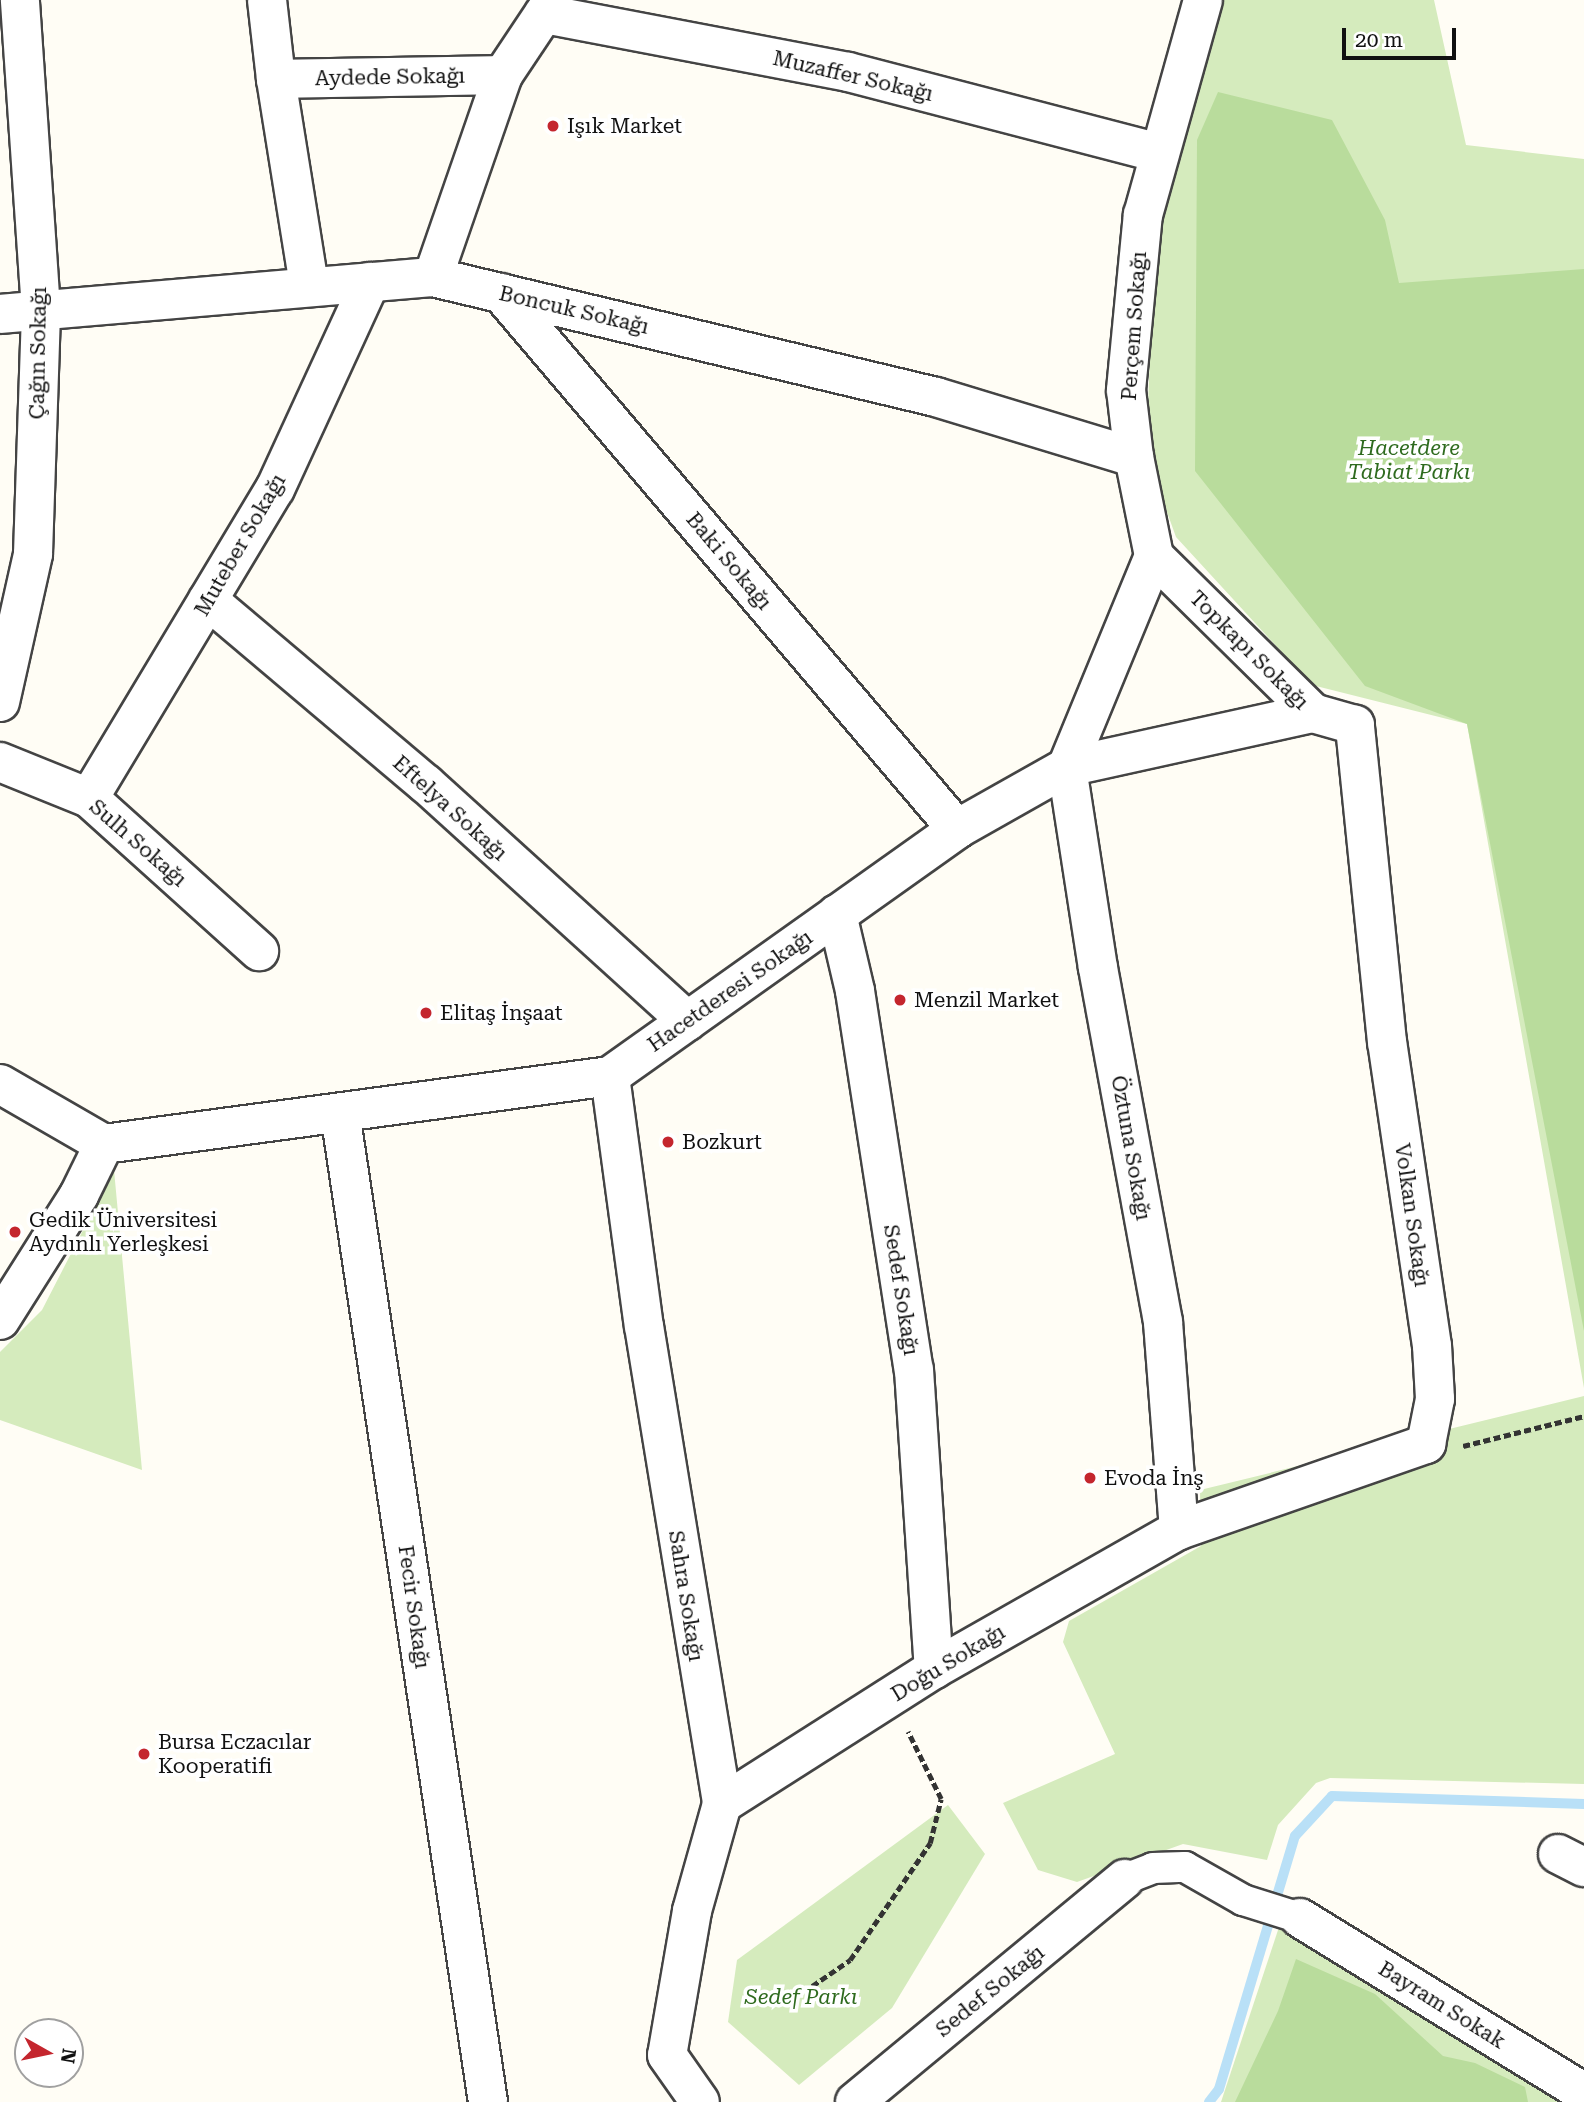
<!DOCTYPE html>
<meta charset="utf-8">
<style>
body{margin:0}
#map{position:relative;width:1584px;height:2102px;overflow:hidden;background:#fffdf5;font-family:"Roboto Serif",serif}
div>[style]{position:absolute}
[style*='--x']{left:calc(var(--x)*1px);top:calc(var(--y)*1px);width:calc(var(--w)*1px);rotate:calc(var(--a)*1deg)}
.green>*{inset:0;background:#d5ebbd}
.forest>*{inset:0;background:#b9dc9c}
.stream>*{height:10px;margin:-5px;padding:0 5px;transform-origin:5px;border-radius:5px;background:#b9e0f7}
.path>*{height:4.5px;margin-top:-2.25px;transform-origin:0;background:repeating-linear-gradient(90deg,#333 0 7px,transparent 0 10.5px)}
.roads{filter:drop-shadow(2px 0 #444) drop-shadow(-2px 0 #444) drop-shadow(0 2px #444) drop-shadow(0 -2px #444)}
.pedestrian>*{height:30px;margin:-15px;padding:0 15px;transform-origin:15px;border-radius:15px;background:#fff}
.minor>*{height:38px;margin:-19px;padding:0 19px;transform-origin:19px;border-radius:19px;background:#fff}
.dots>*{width:19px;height:19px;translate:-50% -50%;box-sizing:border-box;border:4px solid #fff;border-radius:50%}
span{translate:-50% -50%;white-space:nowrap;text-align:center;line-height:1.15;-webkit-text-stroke:7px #fff;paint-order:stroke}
.street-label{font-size:21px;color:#111}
.poi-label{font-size:21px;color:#111}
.left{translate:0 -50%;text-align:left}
.park-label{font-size:21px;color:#2f6b1f;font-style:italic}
.north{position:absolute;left:14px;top:2018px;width:70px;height:70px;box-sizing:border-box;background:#fff;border:2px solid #a0a0a0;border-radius:50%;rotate:99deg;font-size:19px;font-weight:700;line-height:28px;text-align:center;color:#111}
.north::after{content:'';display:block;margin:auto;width:24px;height:32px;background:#c4262e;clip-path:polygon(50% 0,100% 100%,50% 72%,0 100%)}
.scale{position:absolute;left:1342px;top:28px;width:114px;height:32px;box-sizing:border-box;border:4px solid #111;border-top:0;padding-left:9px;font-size:21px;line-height:24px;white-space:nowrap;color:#111;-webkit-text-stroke:5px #fff;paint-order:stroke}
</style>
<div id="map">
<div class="green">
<div style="clip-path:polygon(1217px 0,1434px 0,1466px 145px,1584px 159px,1584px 1388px,1467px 724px,1312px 685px,1176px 537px,1146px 454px,1156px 209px)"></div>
<div style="clip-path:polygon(114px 1170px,142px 1470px,0 1420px,0 1352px,42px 1310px)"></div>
<div style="clip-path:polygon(1584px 1396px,1584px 1784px,1330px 1778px,1316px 1783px,1278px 1825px,1267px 1860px,1183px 1844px,1077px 1882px,1038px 1870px,1003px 1803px,1115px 1754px,1063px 1642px,1069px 1621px,1201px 1546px,1200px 1490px)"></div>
<div style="clip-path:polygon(948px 1805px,985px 1854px,892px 2008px,799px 2085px,728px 2022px,737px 1960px)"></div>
<div style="clip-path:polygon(1281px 1921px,1578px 2102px,1221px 2102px)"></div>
</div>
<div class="forest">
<div style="clip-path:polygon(1218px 92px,1332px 120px,1385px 220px,1399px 283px,1584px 269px,1584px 1331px,1467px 724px,1365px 686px,1195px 471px,1197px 140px)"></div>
<div style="clip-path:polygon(1296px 1959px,1375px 1994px,1443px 2056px,1475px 2063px,1525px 2087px,1528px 2102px,1235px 2102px,1278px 2011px)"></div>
</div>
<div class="stream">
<div style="--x:1209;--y:2102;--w:16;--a:-52"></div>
<div style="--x:1219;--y:2089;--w:264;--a:-73.3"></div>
<div style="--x:1295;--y:1836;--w:54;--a:-47.2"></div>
<div style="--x:1332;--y:1796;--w:252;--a:1.8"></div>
</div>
<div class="path">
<div style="--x:1463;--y:1446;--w:125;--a:-13.9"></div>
<div style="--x:812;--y:1986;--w:46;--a:-34.4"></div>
<div style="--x:850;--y:1960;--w:142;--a:-55.6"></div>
<div style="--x:930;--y:1843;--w:45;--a:-76"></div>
<div style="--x:941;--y:1799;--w:75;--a:-116.2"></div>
</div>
<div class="roads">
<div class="pedestrian">
<div style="--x:1125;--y:1879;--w:30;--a:-21"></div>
<div style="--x:1153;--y:1868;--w:32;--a:-2"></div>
<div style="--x:1185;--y:1867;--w:67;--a:29.6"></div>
<div style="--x:1243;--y:1900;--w:60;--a:17.5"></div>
</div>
<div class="minor">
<div style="--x:267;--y:0;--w:80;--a:83.5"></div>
<div style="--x:276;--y:79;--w:227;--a:-1"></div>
<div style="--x:544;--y:14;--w:309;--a:10.8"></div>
<div style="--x:848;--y:72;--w:322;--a:14.6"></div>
<div style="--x:276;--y:79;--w:210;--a:80.9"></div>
<div style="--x:433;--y:277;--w:214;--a:-70.9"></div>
<div style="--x:503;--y:75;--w:90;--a:-56.3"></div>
<div style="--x:501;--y:293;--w:704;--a:49.61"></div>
<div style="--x:0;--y:314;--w:435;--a:-4.9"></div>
<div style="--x:433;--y:277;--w:517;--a:13.42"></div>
<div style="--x:936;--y:397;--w:207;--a:16.9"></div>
<div style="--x:208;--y:600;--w:285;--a:40.2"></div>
<div style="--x:426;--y:784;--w:353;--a:42.2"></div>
<div style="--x:0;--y:702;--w:152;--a:-77.4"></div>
<div style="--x:33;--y:554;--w:244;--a:-88.1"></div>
<div style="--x:41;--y:310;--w:311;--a:-93.9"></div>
<div style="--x:0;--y:762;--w:96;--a:22"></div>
<div style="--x:89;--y:798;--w:229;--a:42"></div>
<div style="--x:89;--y:798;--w:361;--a:-59"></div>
<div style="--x:275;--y:489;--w:228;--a:-65.3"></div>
<div style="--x:837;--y:914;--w:79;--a:76.8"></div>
<div style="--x:855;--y:991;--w:384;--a:81.2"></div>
<div style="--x:914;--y:1370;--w:300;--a:86.2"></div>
<div style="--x:610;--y:1076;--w:252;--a:82.3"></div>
<div style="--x:644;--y:1326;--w:484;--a:80.7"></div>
<div style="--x:722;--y:1804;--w:111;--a:105.7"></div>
<div style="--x:692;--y:1911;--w:146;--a:99.8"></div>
<div style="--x:667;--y:2055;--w:57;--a:54.9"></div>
<div style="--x:0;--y:1084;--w:120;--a:30"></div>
<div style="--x:340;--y:1113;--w:1000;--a:81.49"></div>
<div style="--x:104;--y:1144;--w:511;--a:-7.65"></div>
<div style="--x:610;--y:1076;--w:426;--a:-35.4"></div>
<div style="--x:957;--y:829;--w:126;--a:-29.4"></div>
<div style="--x:1067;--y:767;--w:252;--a:-12.4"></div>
<div style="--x:0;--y:1320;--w:148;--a:-57.7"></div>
<div style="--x:79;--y:1195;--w:57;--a:-63.9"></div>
<div style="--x:1179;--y:1530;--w:209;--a:-94.4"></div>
<div style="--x:1163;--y:1322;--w:360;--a:-100.4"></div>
<div style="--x:1098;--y:968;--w:203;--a:-98.8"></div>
<div style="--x:1067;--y:767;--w:228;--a:-67.6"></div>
<div style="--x:1154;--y:556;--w:101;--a:-101.4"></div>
<div style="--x:1134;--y:457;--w:67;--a:-96.8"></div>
<div style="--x:1126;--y:390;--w:176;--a:-84.5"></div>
<div style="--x:1143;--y:215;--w:223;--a:-74.4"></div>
<div style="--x:722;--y:1804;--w:251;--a:-32.5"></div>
<div style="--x:934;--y:1669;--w:282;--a:-29.6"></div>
<div style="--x:1179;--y:1530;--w:262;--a:-19.2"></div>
<div style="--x:1426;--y:1444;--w:46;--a:-78.7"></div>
<div style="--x:1435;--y:1399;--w:53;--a:-93.2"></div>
<div style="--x:1432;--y:1346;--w:307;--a:-98.4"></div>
<div style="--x:1387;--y:1042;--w:319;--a:-95.8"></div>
<div style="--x:1355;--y:725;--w:44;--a:-164.1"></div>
<div style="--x:1313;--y:713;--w:223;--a:-135.4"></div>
<div style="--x:1558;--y:1854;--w:29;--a:27"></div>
<div style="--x:1300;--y:1918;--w:334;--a:31.6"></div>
<div style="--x:855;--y:2102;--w:350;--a:-39.6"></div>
</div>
</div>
<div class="dots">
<div style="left:553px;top:126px;background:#c4262e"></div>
<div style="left:900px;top:1000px;background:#c4262e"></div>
<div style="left:426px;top:1013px;background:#c4262e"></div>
<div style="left:668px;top:1142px;background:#c4262e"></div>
<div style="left:15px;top:1232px;background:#c4262e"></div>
<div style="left:1090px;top:1478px;background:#c4262e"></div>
<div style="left:144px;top:1754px;background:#c4262e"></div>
</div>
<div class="street-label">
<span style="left:853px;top:76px;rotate:13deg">Muzaffer Sokağı</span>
<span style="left:390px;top:77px;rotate:-1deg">Aydede Sokağı</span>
<span style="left:574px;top:310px;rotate:13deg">Boncuk Sokağı</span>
<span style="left:1134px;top:326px;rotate:-86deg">Perçem Sokağı</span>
<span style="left:38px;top:353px;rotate:-89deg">Çağın Sokağı</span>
<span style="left:240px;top:545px;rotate:-60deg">Muteber Sokağı</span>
<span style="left:729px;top:561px;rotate:50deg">Baki Sokağı</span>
<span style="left:1249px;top:650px;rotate:45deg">Topkapı Sokağı</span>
<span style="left:450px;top:808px;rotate:42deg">Eftelya Sokağı</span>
<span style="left:138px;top:843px;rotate:41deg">Sulh Sokağı</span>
<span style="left:730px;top:991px;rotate:-35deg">Hacetderesi Sokağı</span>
<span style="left:1131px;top:1148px;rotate:80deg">Öztuna Sokağı</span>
<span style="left:1412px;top:1215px;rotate:82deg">Volkan Sokağı</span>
<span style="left:901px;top:1290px;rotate:81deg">Sedef Sokağı</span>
<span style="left:686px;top:1596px;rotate:81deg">Sahra Sokağı</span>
<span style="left:414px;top:1607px;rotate:82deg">Fecir Sokağı</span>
<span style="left:948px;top:1663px;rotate:-31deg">Doğu Sokağı</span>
<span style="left:990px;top:1991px;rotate:-39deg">Sedef Sokağı</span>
<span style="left:1442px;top:2005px;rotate:32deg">Bayram Sokak</span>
</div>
<div class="poi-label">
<span class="left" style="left:567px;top:126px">Işık Market</span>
<span class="left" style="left:914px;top:1000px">Menzil Market</span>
<span class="left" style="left:440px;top:1013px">Elitaş İnşaat</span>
<span class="left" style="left:682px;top:1142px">Bozkurt</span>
<span class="left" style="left:29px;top:1232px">Gedik Üniversitesi<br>Aydınlı Yerleşkesi</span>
<span class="left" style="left:1104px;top:1478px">Evoda İnş</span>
<span class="left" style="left:158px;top:1754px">Bursa Eczacılar<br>Kooperatifi</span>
</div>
<div class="park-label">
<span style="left:1409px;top:460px">Hacetdere<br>Tabiat Parkı</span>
<span style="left:801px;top:1997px">Sedef Parkı</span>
</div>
<div class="north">N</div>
<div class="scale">20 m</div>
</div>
